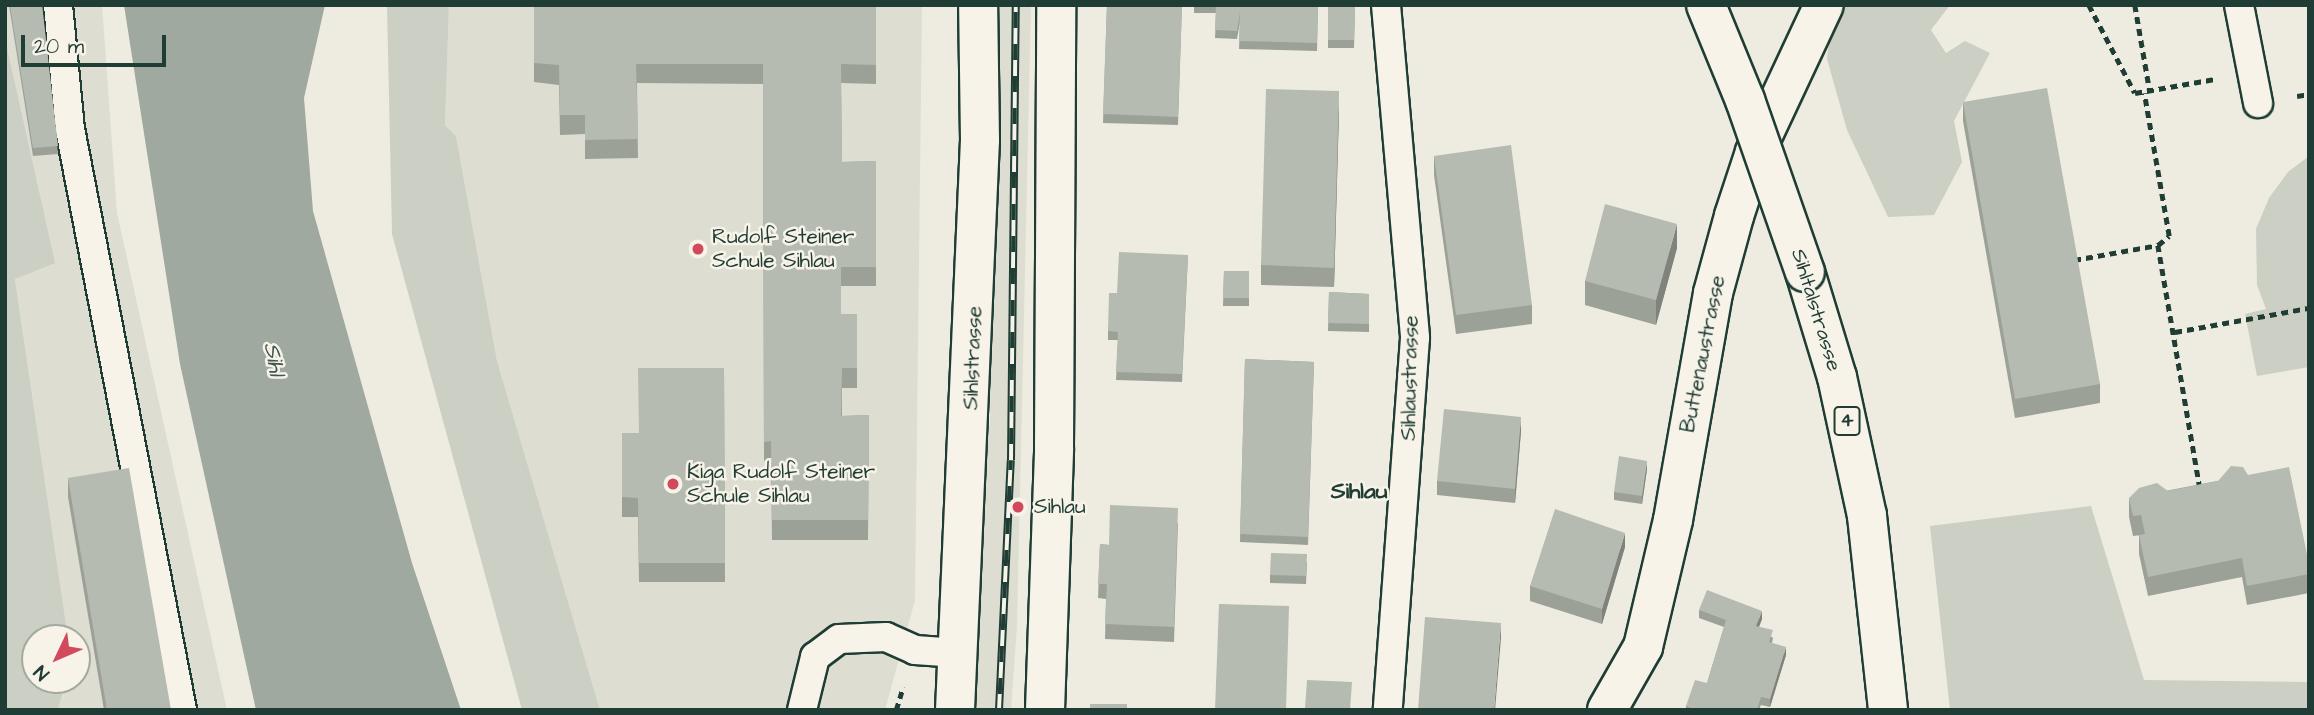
<!DOCTYPE html>
<style>
body{margin:0}
#map{position:relative;width:2314px;height:715px;overflow:hidden;background:#eeece1;font-family:"Architects Daughter",sans-serif}
div>[style]{position:absolute}
[style*='--x']{left:calc(var(--x)*1px);top:calc(var(--y)*1px);width:calc(var(--w)*1px);rotate:calc(var(--a)*1deg)}
.built>*{inset:0;background:#ddddd2}
.green>*{inset:0;background:#cccfc4}
.water>*{inset:0;background:#9fa99f}
.path>*{height:4.5px;margin-top:-2.25px;transform-origin:0;background:repeating-linear-gradient(90deg,#1f3d34 0 7px,transparent 0 12px)}
.roads{filter:drop-shadow(2px 0 #1f3d34) drop-shadow(-2px 0 #1f3d34) drop-shadow(0 2px #1f3d34) drop-shadow(0 -2px #1f3d34)}
.lane>*{height:28px;margin:-14px;padding:0 14px;transform-origin:14px;border-radius:14px;background:#f7f3e8}
.street>*{height:38px;margin:-19px;padding:0 19px;transform-origin:19px;border-radius:19px;background:#f7f3e8}
.primary>*{height:38px;margin:-19px;padding:0 19px;transform-origin:19px;border-radius:19px;background:#f7f3e8}
.rail>*{height:8px;margin-top:-4px;transform-origin:0;background:repeating-linear-gradient(90deg,#f7f3e8 0 16px,#1f3d34 0 32px);box-sizing:border-box;border-block:2px solid #1f3d34}
.bridges{filter:drop-shadow(2px 0 #1f3d34) drop-shadow(-2px 0 #1f3d34) drop-shadow(0 2px #1f3d34) drop-shadow(0 -2px #1f3d34)}
.primary-bridge>*{height:38px;margin:-19px;padding:0 19px;transform-origin:19px;border-radius:19px;background:#f7f3e8}
.wall>*{inset:0;background:#9ca197}
.shaded-wall>*{inset:0;background:#7f837b}
.building>*{inset:0;background:#b5bbb0}
.dots>*{width:19px;height:19px;translate:-50% -50%;box-sizing:border-box;border:4px solid #f7f3e8;border-radius:50%}
span{translate:-50% -50%;white-space:nowrap;text-align:center;line-height:1.15;-webkit-text-stroke:5px #f7f3e8;paint-order:stroke}
.shield-label span{padding:2px 5px;background:#f7f3e8;border:2px solid;border-radius:5px;-webkit-text-stroke-width:0}
.shield-label{font-size:19px;color:#1f3d34;font-weight:700}
.poi-label{font-size:21px;color:#1f3d34}
.left{translate:0 -50%;text-align:left}
.street-label{font-size:21px;color:#1f3d34}
.water-label{font-size:23px;color:#3f584f;font-style:italic}
.neighbourhood-label{font-size:23px;color:#1f3d34;font-weight:700}
.frame{position:absolute;inset:0;border:7px solid #1f3d34;pointer-events:none}
.north{position:absolute;left:21px;top:624px;width:70px;height:70px;box-sizing:border-box;background:#f7f3e8;border:2px solid #a1aaa0;border-radius:50%;rotate:226deg;font-size:19px;font-weight:700;line-height:28px;text-align:center;color:#1f3d34}
.north::after{content:'';display:block;margin:auto;width:24px;height:32px;background:#d1495b;clip-path:polygon(50% 0,100% 100%,50% 72%,0 100%)}
.scale{position:absolute;left:21px;top:35px;width:145px;height:32px;box-sizing:border-box;border:4px solid #1f3d34;border-top:0;padding-left:9px;font-size:21px;line-height:24px;white-space:nowrap;color:#1f3d34;-webkit-text-stroke:5px #f7f3e8;paint-order:stroke}
</style>
<div id="map">
<div class="built">
<div style="clip-path:polygon(5px 5px,102px 5px,117px 213px,227px 710px,58px 710px,66px 680px,77px 680px,77px 638px,68px 638px,15px 278px)"></div>
<div style="clip-path:polygon(449px 5px,922px 5px,915px 600px,885px 710px,600px 710px,497px 361px,456px 136px,445px 125px)"></div>
<div style="clip-path:polygon(995px 5px,1031px 5px,1017px 626px,1011px 710px,968px 710px,983px 433px,990px 426px)"></div>
</div>
<div class="green">
<div style="clip-path:polygon(387px 5px,449px 5px,445px 125px,456px 136px,497px 361px,600px 710px,522px 710px,392px 234px)"></div>
<div style="clip-path:polygon(1833px 5px,1950px 5px,1931px 30px,1946px 53px,1965px 41px,1990px 53px,1954px 121px,1962px 162px,1934px 215px,1888px 217px,1847px 130px,1827px 59px)"></div>
<div style="clip-path:polygon(5px 39px,55px 263px,15px 279px,68px 638px,35px 638px,35px 680px,66px 680px,58px 710px,5px 710px)"></div>
<div style="clip-path:polygon(2309px 156px,2309px 367px,2257px 376px,2245px 314px,2266px 309px,2257px 285px,2256px 229px,2269px 198px,2288px 172px)"></div>
<div style="clip-path:polygon(2091px 506px,2144px 680px,2309px 682px,2309px 710px,1950px 710px,1930px 526px)"></div>
</div>
<div class="water">
<div style="clip-path:polygon(124px 5px,325px 5px,304px 98px,313px 211px,412px 563px,461px 710px,256px 710px,180px 364px)"></div>
</div>
<div class="path">
<div style="--x:2089;--y:5;--w:99;--a:62.4"></div>
<div style="--x:2135;--y:93;--w:81;--a:-9.9"></div>
<div style="--x:2135;--y:5;--w:88;--a:80.2"></div>
<div style="--x:2297;--y:96;--w:12;--a:-9"></div>
<div style="--x:2158;--y:245;--w:247;--a:80.2"></div>
<div style="--x:2074;--y:260;--w:85;--a:-10.1"></div>
<div style="--x:2158;--y:245;--w:14;--a:-39"></div>
<div style="--x:2169;--y:236;--w:145;--a:-99.9"></div>
<div style="--x:2175;--y:332;--w:136;--a:-10.2"></div>
<div style="--x:896;--y:710;--w:24;--a:-73"></div>
</div>
<div class="roads">
<div class="lane">
<div style="--x:58;--y:5;--w:125;--a:84.5"></div>
<div style="--x:70;--y:129;--w:592;--a:79.09"></div>
<div style="--x:1386;--y:5;--w:334;--a:85"></div>
<div style="--x:1415;--y:338;--w:373;--a:94.2"></div>
<div style="--x:2239;--y:5;--w:100;--a:79"></div>
<div style="--x:802;--y:710;--w:55;--a:-76.2"></div>
<div style="--x:815;--y:657;--w:30;--a:-37"></div>
<div style="--x:839;--y:639;--w:47;--a:-2.4"></div>
<div style="--x:886;--y:637;--w:32;--a:24"></div>
<div style="--x:915;--y:650;--w:43;--a:4"></div>
</div>
<div class="street">
<div style="--x:955;--y:710;--w:571;--a:-87.49"></div>
<div style="--x:980;--y:140;--w:135;--a:-90.8"></div>
<div style="--x:1045;--y:710;--w:262;--a:-88"></div>
<div style="--x:1054;--y:448;--w:443;--a:-89.7"></div>
<div style="--x:1607;--y:710;--w:73;--a:-60.3"></div>
<div style="--x:1643;--y:647;--w:130;--a:-76.7"></div>
<div style="--x:1673;--y:520;--w:230;--a:-80"></div>
<div style="--x:1713;--y:293;--w:80;--a:-74.7"></div>
<div style="--x:1734;--y:216;--w:67;--a:-71.8"></div>
<div style="--x:1755;--y:152;--w:162;--a:-64.9"></div>
</div>
<div class="primary">
<div style="--x:1805;--y:272;--w:110;--a:73.1"></div>
<div style="--x:1837;--y:377;--w:142;--a:77.8"></div>
<div style="--x:1867;--y:516;--w:195;--a:83.8"></div>
</div>
</div>
<div class="rail">
<div style="--x:999;--y:710;--w:250;--a:-87.3"></div>
<div style="--x:1011;--y:460;--w:455;--a:-89.4"></div>
</div>
<div class="bridges">
<div class="primary-bridge">
<div style="--x:1706;--y:5;--w:103;--a:67.7"></div>
<div style="--x:1745;--y:100;--w:182;--a:70.8"></div>
</div>
</div>
<div class="wall">
<div style="clip-path:polygon(9px 5px,42px 5px,58px 154px,33px 156px)"></div>
<div style="clip-path:polygon(534px 5px,876px 5px,876px 84px,841px 83px,842px 162px,876px 161px,876px 286px,841px 286px,841px 314px,857px 314px,857px 388px,842px 388px,842px 416px,869px 415px,868px 540px,772px 540px,771px 460px,764px 461px,763px 84px,637px 83px,638px 158px,585px 159px,585px 134px,560px 135px,559px 85px,534px 82px)"></div>
<div style="clip-path:polygon(1107px 5px,1182px 5px,1178px 125px,1103px 123px)"></div>
<div style="clip-path:polygon(1194px 5px,1318px 5px,1317px 51px,1239px 49px,1240px 22px,1237px 39px,1215px 38px,1216px 13px,1194px 13px)"></div>
<div style="clip-path:polygon(1328px 6px,1355px 7px,1354px 48px,1328px 48px)"></div>
<div style="clip-path:polygon(1963px 102px,2100px 384px,2100px 403px,2015px 418px,1963px 121px)"></div>
<div style="clip-path:polygon(1339px 110px,1334px 287px,1261px 285px,1261px 265px)"></div>
<div style="clip-path:polygon(1434px 156px,1532px 305px,1532px 324px,1456px 334px,1434px 175px)"></div>
<div style="clip-path:polygon(1677px 248px,1656px 325px,1585px 305px,1585px 281px)"></div>
<div style="clip-path:polygon(1188px 255px,1182px 382px,1116px 380px,1118px 340px,1108px 340px,1108px 331px,1117px 293px)"></div>
<div style="clip-path:polygon(1224px 271px,1249px 271px,1249px 306px,1223px 306px)"></div>
<div style="clip-path:polygon(1329px 292px,1369px 294px,1369px 332px,1328px 331px)"></div>
<div style="clip-path:polygon(1245px 359px,1314px 362px,1308px 545px,1240px 542px)"></div>
<div style="clip-path:polygon(724px 368px,725px 582px,639px 582px,638px 517px,622px 517px,622px 433px,639px 433px)"></div>
<div style="clip-path:polygon(1521px 431px,1515px 503px,1437px 495px,1437px 481px)"></div>
<div style="clip-path:polygon(1647px 469px,1642px 504px,1614px 500px,1614px 492px)"></div>
<div style="clip-path:polygon(2248px 475px,2309px 564px,2309px 593px,2247px 605px,2242px 577px,2148px 596px,2139px 554px,2139px 535px,2141px 535px,2133px 536px,2129px 517px,2129px 498px)"></div>
<div style="clip-path:polygon(68px 478px,171px 710px,104px 710px,68px 497px)"></div>
<div style="clip-path:polygon(1178px 523px,1174px 642px,1105px 639px,1106px 599px,1098px 598px,1100px 544px,1109px 545px)"></div>
<div style="clip-path:polygon(1625px 547px,1602px 624px,1530px 601px,1530px 586px)"></div>
<div style="clip-path:polygon(1307px 562px,1306px 584px,1270px 583px,1270px 575px)"></div>
<div style="clip-path:polygon(1699px 610px,1762px 619px,1759px 627px,1773px 638px,1772px 643px,1786px 655px,1770px 707px,1761px 705px,1759px 710px,1686px 710px,1686px 706px,1707px 683px,1724px 627px,1699px 618px)"></div>
</div>
<div class="shaded-wall">
<div style="clip-path:polygon(1339px 91px,1339px 110px,1334px 287px,1334px 268px)"></div>
<div style="clip-path:polygon(1677px 224px,1677px 248px,1656px 325px,1656px 300px)"></div>
<div style="clip-path:polygon(1521px 417px,1521px 431px,1515px 503px,1515px 489px)"></div>
<div style="clip-path:polygon(1647px 461px,1647px 469px,1642px 504px,1642px 496px)"></div>
<div style="clip-path:polygon(1625px 533px,1625px 547px,1602px 624px,1602px 609px)"></div>
<div style="clip-path:polygon(1762px 611px,1762px 619px,1756px 634px,1756px 626px)"></div>
<div style="clip-path:polygon(1501px 623px,1501px 638px,1495px 710px,1494px 710px)"></div>
<div style="clip-path:polygon(1786px 647px,1786px 655px,1770px 707px,1770px 699px)"></div>
</div>
<div class="building">
<div style="clip-path:polygon(10px 5px,42px 5px,58px 146px,33px 148px)"></div>
<div style="clip-path:polygon(534px 5px,876px 5px,876px 65px,841px 64px,842px 162px,876px 161px,876px 267px,841px 267px,841px 314px,857px 314px,857px 368px,842px 368px,841px 416px,869px 415px,868px 520px,772px 520px,771px 441px,764px 442px,763px 64px,636px 64px,638px 139px,585px 140px,585px 115px,560px 115px,559px 65px,534px 63px)"></div>
<div style="clip-path:polygon(1107px 5px,1182px 5px,1178px 117px,1103px 114px)"></div>
<div style="clip-path:polygon(1216px 5px,1318px 5px,1317px 43px,1239px 41px,1240px 12px,1237px 31px,1215px 30px)"></div>
<div style="clip-path:polygon(1328px 6px,1355px 7px,1354px 40px,1328px 40px)"></div>
<div style="clip-path:polygon(2047px 88px,2100px 384px,2015px 399px,1963px 102px)"></div>
<div style="clip-path:polygon(1266px 89px,1339px 91px,1334px 268px,1261px 265px)"></div>
<div style="clip-path:polygon(1511px 145px,1532px 305px,1456px 315px,1434px 156px)"></div>
<div style="clip-path:polygon(1605px 204px,1677px 224px,1656px 300px,1585px 281px)"></div>
<div style="clip-path:polygon(1119px 252px,1188px 255px,1182px 374px,1116px 372px,1118px 332px,1108px 331px,1109px 293px,1117px 293px)"></div>
<div style="clip-path:polygon(1224px 271px,1249px 271px,1249px 298px,1223px 298px)"></div>
<div style="clip-path:polygon(1329px 292px,1369px 294px,1369px 324px,1328px 323px)"></div>
<div style="clip-path:polygon(1245px 359px,1314px 362px,1308px 537px,1240px 534px)"></div>
<div style="clip-path:polygon(638px 368px,724px 368px,725px 563px,639px 563px,638px 498px,622px 497px,622px 433px,639px 433px)"></div>
<div style="clip-path:polygon(1444px 409px,1521px 417px,1515px 489px,1437px 481px)"></div>
<div style="clip-path:polygon(1619px 456px,1647px 461px,1642px 496px,1614px 492px)"></div>
<div style="clip-path:polygon(2231px 466px,2243px 467px,2248px 475px,2289px 467px,2309px 564px,2309px 574px,2247px 586px,2242px 558px,2148px 577px,2139px 535px,2145px 534px,2141px 515px,2133px 516px,2129px 498px,2139px 488px,2157px 483px,2168px 491px,2218px 481px)"></div>
<div style="clip-path:polygon(129px 468px,171px 710px,107px 710px,68px 478px)"></div>
<div style="clip-path:polygon(1110px 505px,1178px 508px,1174px 627px,1105px 624px,1107px 584px,1098px 584px,1100px 544px,1109px 545px)"></div>
<div style="clip-path:polygon(1555px 509px,1625px 533px,1602px 609px,1530px 586px)"></div>
<div style="clip-path:polygon(1271px 553px,1307px 554px,1306px 576px,1270px 575px)"></div>
<div style="clip-path:polygon(1707px 590px,1762px 611px,1756px 626px,1773px 630px,1769px 642px,1786px 647px,1770px 699px,1761px 697px,1757px 710px,1696px 710px,1686px 706px,1695px 680px,1707px 683px,1726px 620px,1699px 610px)"></div>
<div style="clip-path:polygon(1219px 604px,1289px 606px,1286px 710px,1215px 710px)"></div>
<div style="clip-path:polygon(1425px 617px,1501px 623px,1494px 710px,1418px 710px)"></div>
<div style="clip-path:polygon(1307px 680px,1352px 682px,1350px 710px,1305px 708px)"></div>
<div style="clip-path:polygon(1090px 704px,1127px 704px,1127px 710px,1090px 710px)"></div>
</div>
<div class="dots">
<div style="left:698px;top:249px;background:#d1495b"></div>
<div style="left:673px;top:484px;background:#d1495b"></div>
<div style="left:1018px;top:507px;background:#d1495b"></div>
</div>
<div class="shield-label">
<span style="left:1847px;top:421px">4</span>
</div>
<div class="poi-label">
<span class="left" style="left:712px;top:249px">Rudolf Steiner<br>Schule Sihlau</span>
<span class="left" style="left:687px;top:484px">Kiga Rudolf Steiner<br>Schule Sihlau</span>
<span class="left" style="left:1034px;top:507px">Sihlau</span>
</div>
<div class="street-label">
<span style="left:1816px;top:310px;rotate:73deg">Sihltalstrasse</span>
<span style="left:1703px;top:354px;rotate:-79deg">Buttenaustrasse</span>
<span style="left:973px;top:358px;rotate:-88deg">Sihlstrasse</span>
<span style="left:1410px;top:378px;rotate:-89deg">Sihlaustrasse</span>
</div>
<div class="water-label">
<span style="left:274px;top:359px;rotate:80deg">Sihl</span>
</div>
<div class="neighbourhood-label">
<span style="left:1359px;top:491px">Sihlau</span>
</div>
<div class="frame"></div>
<div class="north">N</div>
<div class="scale">20 m</div>
</div>
